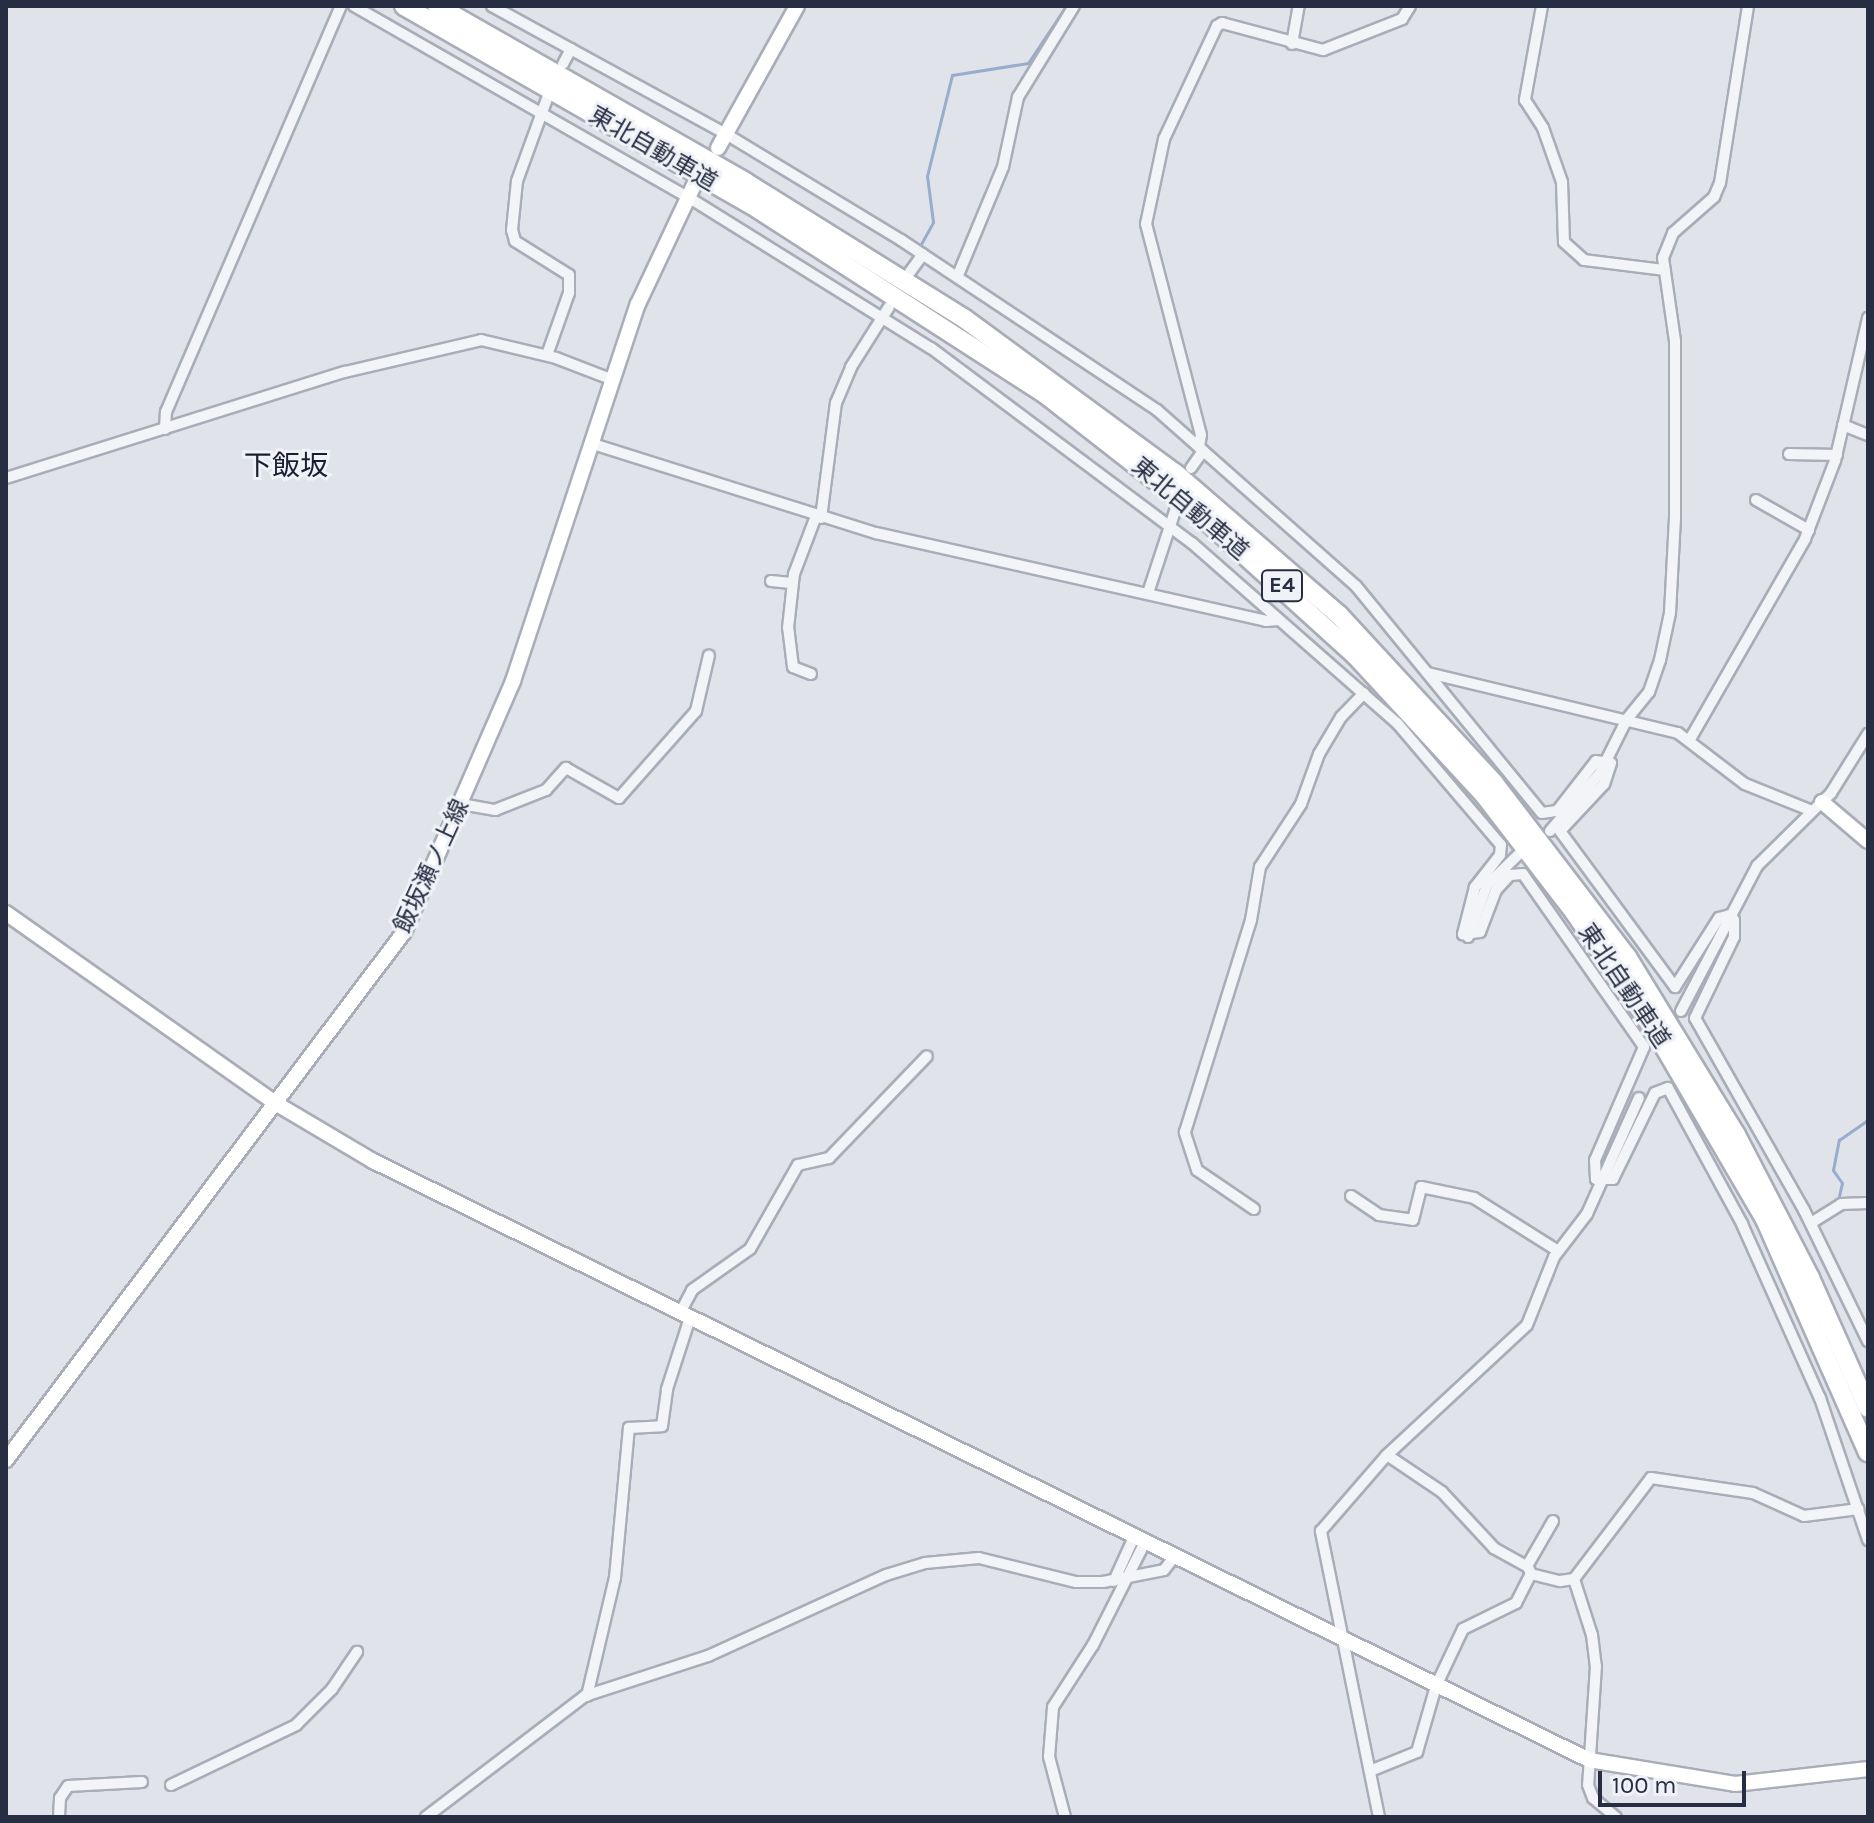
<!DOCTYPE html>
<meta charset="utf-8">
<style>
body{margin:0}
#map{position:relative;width:1874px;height:1823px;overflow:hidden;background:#e0e3ea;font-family:Karla,"Noto Sans JP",sans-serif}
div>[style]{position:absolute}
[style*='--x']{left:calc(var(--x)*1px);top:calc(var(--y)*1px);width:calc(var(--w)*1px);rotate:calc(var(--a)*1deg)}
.stream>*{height:3px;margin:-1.5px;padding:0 1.5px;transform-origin:1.5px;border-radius:1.5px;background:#98accd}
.roads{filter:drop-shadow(2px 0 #a8adb8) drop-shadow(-2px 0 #a8adb8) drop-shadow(0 2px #a8adb8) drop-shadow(0 -2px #a8adb8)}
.street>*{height:10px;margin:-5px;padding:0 5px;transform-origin:5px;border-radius:5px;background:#f3f4f8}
.secondary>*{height:14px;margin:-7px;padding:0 7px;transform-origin:7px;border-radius:7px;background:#fff}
.highway>*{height:18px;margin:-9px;padding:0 9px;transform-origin:9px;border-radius:9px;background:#fff}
span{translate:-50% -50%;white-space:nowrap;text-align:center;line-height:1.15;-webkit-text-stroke:6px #eff2f7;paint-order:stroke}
.shield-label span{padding:2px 6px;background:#eff2f7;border:2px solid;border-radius:6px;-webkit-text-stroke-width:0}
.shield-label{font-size:22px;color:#272e43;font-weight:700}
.street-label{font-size:24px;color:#272e43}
.quarter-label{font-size:28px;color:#191f33}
.frame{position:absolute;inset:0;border:8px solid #272e43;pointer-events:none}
.scale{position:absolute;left:1598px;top:1771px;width:148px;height:36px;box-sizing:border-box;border:4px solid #272e43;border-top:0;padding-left:10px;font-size:24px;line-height:28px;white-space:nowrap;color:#272e43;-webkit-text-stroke:6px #eff2f7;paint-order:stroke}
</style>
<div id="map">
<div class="stream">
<div style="--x:921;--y:244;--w:25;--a:-61"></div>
<div style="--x:933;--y:222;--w:46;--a:-97.4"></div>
<div style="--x:927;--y:176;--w:104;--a:-76.1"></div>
<div style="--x:952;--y:75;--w:77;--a:-9"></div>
<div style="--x:1028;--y:63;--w:69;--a:-56.3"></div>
<div style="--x:1839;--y:1196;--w:13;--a:-77"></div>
<div style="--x:1842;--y:1183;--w:16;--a:-125"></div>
<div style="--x:1833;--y:1170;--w:31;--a:-79"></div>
<div style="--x:1839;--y:1140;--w:35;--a:-35"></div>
</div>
<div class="roads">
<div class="street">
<div style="--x:354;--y:6;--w:385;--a:29.8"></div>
<div style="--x:688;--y:197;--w:286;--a:31.9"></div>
<div style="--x:931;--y:348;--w:326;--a:36.8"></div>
<div style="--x:1192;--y:543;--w:273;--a:41.3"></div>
<div style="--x:1397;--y:723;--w:160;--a:49.6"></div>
<div style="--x:1501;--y:845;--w:10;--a:96"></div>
<div style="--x:1500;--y:855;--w:41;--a:128"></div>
<div style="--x:1475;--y:887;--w:49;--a:104.3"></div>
<div style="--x:1463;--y:934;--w:17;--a:-7"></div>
<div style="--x:1480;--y:932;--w:45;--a:-69.1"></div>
<div style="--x:1496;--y:890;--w:21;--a:-47"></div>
<div style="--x:1510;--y:875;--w:13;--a:-4"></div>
<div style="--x:1523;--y:874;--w:211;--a:55"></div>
<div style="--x:1644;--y:1047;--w:123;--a:113.4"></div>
<div style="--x:1595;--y:1160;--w:19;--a:87"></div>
<div style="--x:1596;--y:1179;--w:17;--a:0"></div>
<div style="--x:1613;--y:1179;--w:96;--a:-64"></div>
<div style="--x:1655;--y:1093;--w:14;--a:-21"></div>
<div style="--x:1668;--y:1088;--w:155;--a:61.4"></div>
<div style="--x:1742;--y:1224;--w:191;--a:65.9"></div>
<div style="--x:1820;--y:1398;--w:150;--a:71.3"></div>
<div style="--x:492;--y:6;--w:267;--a:28.7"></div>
<div style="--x:726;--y:134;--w:205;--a:31.2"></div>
<div style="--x:901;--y:240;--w:307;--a:33.6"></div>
<div style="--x:1157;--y:410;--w:266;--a:41.5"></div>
<div style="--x:1356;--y:586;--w:293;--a:50.7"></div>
<div style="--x:1542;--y:813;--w:15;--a:-8"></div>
<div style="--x:1557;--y:811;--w:63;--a:-52"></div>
<div style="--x:1596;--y:761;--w:15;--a:8"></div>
<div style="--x:1611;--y:763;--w:22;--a:108"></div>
<div style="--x:1604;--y:784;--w:64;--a:133.1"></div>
<div style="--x:1560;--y:831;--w:194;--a:53.6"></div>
<div style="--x:1675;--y:987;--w:82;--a:-57.5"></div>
<div style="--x:1719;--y:918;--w:11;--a:-15"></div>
<div style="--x:1730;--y:915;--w:6;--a:51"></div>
<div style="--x:1734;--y:920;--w:17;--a:90"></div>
<div style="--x:1734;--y:937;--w:90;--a:115.7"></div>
<div style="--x:1695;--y:1018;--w:221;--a:60.4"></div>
<div style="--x:1804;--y:1210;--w:146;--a:64"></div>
<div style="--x:1542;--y:6;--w:96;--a:100.3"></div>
<div style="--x:1525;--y:100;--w:33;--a:57"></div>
<div style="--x:1543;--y:128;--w:57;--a:70.6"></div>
<div style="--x:1562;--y:182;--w:60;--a:88.1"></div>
<div style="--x:1564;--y:242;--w:27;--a:42"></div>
<div style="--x:1584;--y:260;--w:81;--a:7.1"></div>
<div style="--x:1292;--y:44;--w:39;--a:-80"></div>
<div style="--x:563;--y:64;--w:17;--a:-62"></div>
<div style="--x:910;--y:272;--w:22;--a:-54"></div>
<div style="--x:958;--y:275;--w:117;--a:-67.4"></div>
<div style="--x:1003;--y:167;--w:72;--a:-77.9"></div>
<div style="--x:1018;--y:97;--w:107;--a:-58.4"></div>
<div style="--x:547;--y:355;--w:66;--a:-70.5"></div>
<div style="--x:569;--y:293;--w:18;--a:-90"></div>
<div style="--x:569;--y:275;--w:64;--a:-147.8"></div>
<div style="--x:515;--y:241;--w:11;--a:-105"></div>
<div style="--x:512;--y:230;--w:49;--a:-84.2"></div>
<div style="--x:517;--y:181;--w:90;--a:-70"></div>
<div style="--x:1843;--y:425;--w:27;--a:22"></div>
<div style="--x:165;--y:429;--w:17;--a:-87"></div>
<div style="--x:166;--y:412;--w:442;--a:-66.7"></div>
<div style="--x:593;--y:444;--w:297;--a:17.5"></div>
<div style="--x:876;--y:533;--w:400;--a:12.7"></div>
<div style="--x:1266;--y:621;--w:13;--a:-4"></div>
<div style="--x:1199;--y:447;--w:12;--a:-81"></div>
<div style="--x:1201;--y:435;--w:218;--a:-104.6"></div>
<div style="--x:1146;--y:224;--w:87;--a:-78"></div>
<div style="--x:1164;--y:139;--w:125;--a:-64.9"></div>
<div style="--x:1217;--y:26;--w:6;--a:-31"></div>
<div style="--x:1222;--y:23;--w:105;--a:15"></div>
<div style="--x:1323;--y:50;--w:85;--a:-21.4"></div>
<div style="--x:1402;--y:19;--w:15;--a:-58"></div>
<div style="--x:1789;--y:454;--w:48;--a:1.2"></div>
<div style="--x:1191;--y:468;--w:21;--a:-55"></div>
<div style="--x:6;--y:478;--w:355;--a:-17.4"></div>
<div style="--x:345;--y:372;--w:140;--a:-13.2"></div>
<div style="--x:481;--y:340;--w:77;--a:13.5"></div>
<div style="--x:556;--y:358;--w:61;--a:21.1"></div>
<div style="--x:1756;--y:500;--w:61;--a:29.5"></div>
<div style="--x:821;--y:518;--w:116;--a:-82.6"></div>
<div style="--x:836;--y:403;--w:39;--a:-67"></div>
<div style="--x:851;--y:367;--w:71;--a:-57.7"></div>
<div style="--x:771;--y:581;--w:20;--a:6"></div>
<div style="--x:1148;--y:593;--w:89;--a:-71.8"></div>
<div style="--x:1428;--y:673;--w:257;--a:13.5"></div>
<div style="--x:1678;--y:733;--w:84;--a:37.3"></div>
<div style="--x:1745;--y:784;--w:72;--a:21.9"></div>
<div style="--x:811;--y:674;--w:19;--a:-159"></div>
<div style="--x:793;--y:667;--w:39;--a:-97"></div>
<div style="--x:788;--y:628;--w:54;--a:-83.7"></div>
<div style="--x:794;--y:574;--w:62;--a:-69.2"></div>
<div style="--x:1689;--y:741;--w:233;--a:-60.1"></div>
<div style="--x:1805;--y:539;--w:84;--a:-69"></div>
<div style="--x:1835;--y:461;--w:147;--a:-77"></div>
<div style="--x:461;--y:804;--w:35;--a:10"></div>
<div style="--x:495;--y:810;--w:55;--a:-21.4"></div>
<div style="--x:546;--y:790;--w:30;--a:-48"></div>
<div style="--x:566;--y:768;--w:61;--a:29.5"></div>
<div style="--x:619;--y:798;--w:116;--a:-48.5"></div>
<div style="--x:696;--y:711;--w:57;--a:-76.9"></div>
<div style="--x:1550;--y:831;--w:77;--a:-49.2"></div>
<div style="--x:1600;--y:773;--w:60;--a:-63.4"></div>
<div style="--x:1627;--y:719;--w:35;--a:-51"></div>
<div style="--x:1649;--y:692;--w:34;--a:-71"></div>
<div style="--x:1660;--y:660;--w:48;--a:-78"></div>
<div style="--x:1670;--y:613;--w:94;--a:-87"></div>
<div style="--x:1675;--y:519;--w:178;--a:-90"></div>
<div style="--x:1675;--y:341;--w:84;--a:-98.2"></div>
<div style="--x:1663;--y:258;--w:27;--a:-68"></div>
<div style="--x:1673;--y:233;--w:55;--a:-41.3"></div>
<div style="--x:1714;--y:197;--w:15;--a:-67"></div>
<div style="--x:1720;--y:183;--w:179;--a:-81"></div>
<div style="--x:1468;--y:937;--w:55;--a:-69.9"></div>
<div style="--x:1487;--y:885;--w:43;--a:-44.1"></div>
<div style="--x:1681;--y:1011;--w:164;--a:-62.3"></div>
<div style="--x:1757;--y:866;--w:104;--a:-44.6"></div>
<div style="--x:1831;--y:793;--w:70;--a:-57.9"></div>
<div style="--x:1351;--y:1196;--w:34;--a:34"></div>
<div style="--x:1379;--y:1215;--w:34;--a:8"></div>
<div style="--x:1413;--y:1220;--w:34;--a:-76"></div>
<div style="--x:1421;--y:1187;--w:54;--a:11.7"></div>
<div style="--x:1474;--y:1198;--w:99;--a:32.2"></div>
<div style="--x:1254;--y:1209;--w:69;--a:-145.6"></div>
<div style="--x:1197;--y:1170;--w:40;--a:-108"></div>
<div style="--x:1185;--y:1132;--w:222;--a:-72.7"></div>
<div style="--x:1251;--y:920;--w:54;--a:-80.4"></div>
<div style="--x:1260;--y:867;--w:75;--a:-56.9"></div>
<div style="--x:1301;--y:804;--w:53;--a:-70.2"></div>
<div style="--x:1319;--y:754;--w:43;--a:-59.3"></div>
<div style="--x:1341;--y:717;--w:33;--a:-46"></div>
<div style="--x:1811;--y:1223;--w:36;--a:-32"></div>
<div style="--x:1841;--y:1204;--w:27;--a:-2"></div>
<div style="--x:680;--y:1313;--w:26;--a:-62"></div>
<div style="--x:692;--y:1290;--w:71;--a:-35.3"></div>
<div style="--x:750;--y:1249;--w:97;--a:-60.3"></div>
<div style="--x:798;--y:1165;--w:32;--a:-13"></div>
<div style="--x:829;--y:1158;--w:141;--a:-46.1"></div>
<div style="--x:1527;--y:1566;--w:52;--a:-60"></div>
<div style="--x:1531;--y:1574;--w:30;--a:14"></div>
<div style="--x:1560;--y:1581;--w:14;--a:-8"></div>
<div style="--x:1574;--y:1579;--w:127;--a:-52.7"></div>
<div style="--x:1651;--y:1478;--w:103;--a:8.4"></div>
<div style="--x:1753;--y:1493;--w:56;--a:24.3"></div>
<div style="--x:1804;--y:1516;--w:55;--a:-7.3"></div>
<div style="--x:1574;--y:1579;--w:59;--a:72.2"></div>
<div style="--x:1592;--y:1635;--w:31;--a:83"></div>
<div style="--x:1596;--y:1666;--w:119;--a:93.8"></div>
<div style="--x:1588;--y:1785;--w:14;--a:69"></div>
<div style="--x:1593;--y:1798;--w:30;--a:40"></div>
<div style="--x:1114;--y:1581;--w:48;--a:-65.6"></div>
<div style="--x:587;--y:1696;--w:121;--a:-76.7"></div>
<div style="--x:615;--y:1578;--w:151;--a:-84.7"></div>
<div style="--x:629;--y:1428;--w:33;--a:-3"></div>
<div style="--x:662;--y:1426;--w:37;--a:-82"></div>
<div style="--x:667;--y:1389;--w:75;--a:-72.1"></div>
<div style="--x:1370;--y:1771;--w:51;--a:-22"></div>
<div style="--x:1417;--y:1752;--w:69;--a:-73.9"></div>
<div style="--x:1436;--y:1686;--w:63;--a:-64.7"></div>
<div style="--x:1463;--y:1629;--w:59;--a:-26.1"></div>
<div style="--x:1516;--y:1603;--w:33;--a:-63"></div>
<div style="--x:1531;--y:1574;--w:8;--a:-113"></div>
<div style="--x:1528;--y:1567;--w:39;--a:-151"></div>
<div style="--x:1494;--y:1548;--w:76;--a:-132.9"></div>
<div style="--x:1442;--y:1492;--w:66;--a:-146.1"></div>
<div style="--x:171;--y:1785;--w:139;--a:-25.6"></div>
<div style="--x:296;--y:1725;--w:51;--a:-45"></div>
<div style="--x:332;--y:1689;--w:45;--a:-56"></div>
<div style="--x:59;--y:1817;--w:19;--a:-87"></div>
<div style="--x:60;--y:1798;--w:14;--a:-56"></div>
<div style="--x:68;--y:1786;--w:74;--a:-3.1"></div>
<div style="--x:426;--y:1817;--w:200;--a:-37.3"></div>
<div style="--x:585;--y:1696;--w:129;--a:-18"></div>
<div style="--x:708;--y:1656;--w:196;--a:-24.5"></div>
<div style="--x:886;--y:1575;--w:41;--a:-17.1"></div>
<div style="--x:925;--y:1563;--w:54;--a:-5.3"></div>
<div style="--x:979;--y:1558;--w:100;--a:13.9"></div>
<div style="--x:1076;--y:1582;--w:27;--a:0"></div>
<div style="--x:1103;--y:1582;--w:62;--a:-11.1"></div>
<div style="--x:1164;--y:1570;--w:16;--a:-52"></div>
<div style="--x:1065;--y:1817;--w:62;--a:-104.9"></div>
<div style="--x:1049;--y:1757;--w:50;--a:-85.4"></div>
<div style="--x:1053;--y:1707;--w:74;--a:-57.2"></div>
<div style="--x:1093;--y:1645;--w:115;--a:-63.2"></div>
<div style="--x:1379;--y:1817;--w:292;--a:-101.5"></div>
<div style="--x:1321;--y:1531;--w:99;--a:-49.1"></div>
<div style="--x:1386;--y:1456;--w:192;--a:-42.9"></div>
<div style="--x:1527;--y:1325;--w:73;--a:-68.3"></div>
<div style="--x:1554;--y:1257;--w:54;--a:-52.5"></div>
<div style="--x:1587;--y:1214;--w:127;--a:-65.9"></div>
</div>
<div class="secondary">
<div style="--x:718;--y:148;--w:162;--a:-60.9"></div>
<div style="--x:1822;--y:802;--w:60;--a:40.3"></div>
<div style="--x:6;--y:913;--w:332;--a:35.2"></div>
<div style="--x:277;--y:1104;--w:112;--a:30.7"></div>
<div style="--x:373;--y:1161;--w:1356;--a:26.22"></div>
<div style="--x:1589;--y:1760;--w:148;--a:9.3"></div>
<div style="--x:1735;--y:1784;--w:134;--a:-6.4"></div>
<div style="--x:6;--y:1460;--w:661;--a:-52.99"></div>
<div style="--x:404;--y:932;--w:274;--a:-66.5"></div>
<div style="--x:513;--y:681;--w:397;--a:-71.7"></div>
<div style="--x:638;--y:304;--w:134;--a:-64.8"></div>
</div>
<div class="highway">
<div style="--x:404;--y:6;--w:408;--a:29.8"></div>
<div style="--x:758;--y:209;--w:341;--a:32.8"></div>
<div style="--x:1045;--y:394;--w:203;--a:38"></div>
<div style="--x:1205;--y:519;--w:204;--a:42.2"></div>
<div style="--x:1356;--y:656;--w:190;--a:47.3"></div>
<div style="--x:1485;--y:796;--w:148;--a:52.4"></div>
<div style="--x:1575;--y:913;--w:135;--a:55.6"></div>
<div style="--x:1651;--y:1024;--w:226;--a:59.7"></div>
<div style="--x:1765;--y:1219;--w:255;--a:66.2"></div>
<div style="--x:437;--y:6;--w:355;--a:29.7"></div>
<div style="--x:745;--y:182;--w:259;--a:31.9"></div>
<div style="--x:965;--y:319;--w:260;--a:36.3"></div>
<div style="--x:1175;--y:473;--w:217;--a:40.9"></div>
<div style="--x:1339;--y:615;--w:229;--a:47.3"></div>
<div style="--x:1494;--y:783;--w:219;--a:52.6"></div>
<div style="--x:1627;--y:957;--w:209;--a:58.5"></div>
<div style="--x:1736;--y:1135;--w:161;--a:62.6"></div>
<div style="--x:1810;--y:1278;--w:142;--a:66"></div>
</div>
</div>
<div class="shield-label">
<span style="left:1282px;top:586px">E4</span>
</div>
<div class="street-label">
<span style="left:653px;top:149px;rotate:30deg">東北自動車道</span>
<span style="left:1190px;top:509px;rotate:40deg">東北自動車道</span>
<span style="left:432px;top:866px;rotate:-65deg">飯坂瀬ノ上線</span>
<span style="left:1624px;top:986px;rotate:56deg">東北自動車道</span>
</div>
<div class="quarter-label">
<span style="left:286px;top:466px">下飯坂</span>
</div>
<div class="frame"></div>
<div class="scale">100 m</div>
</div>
